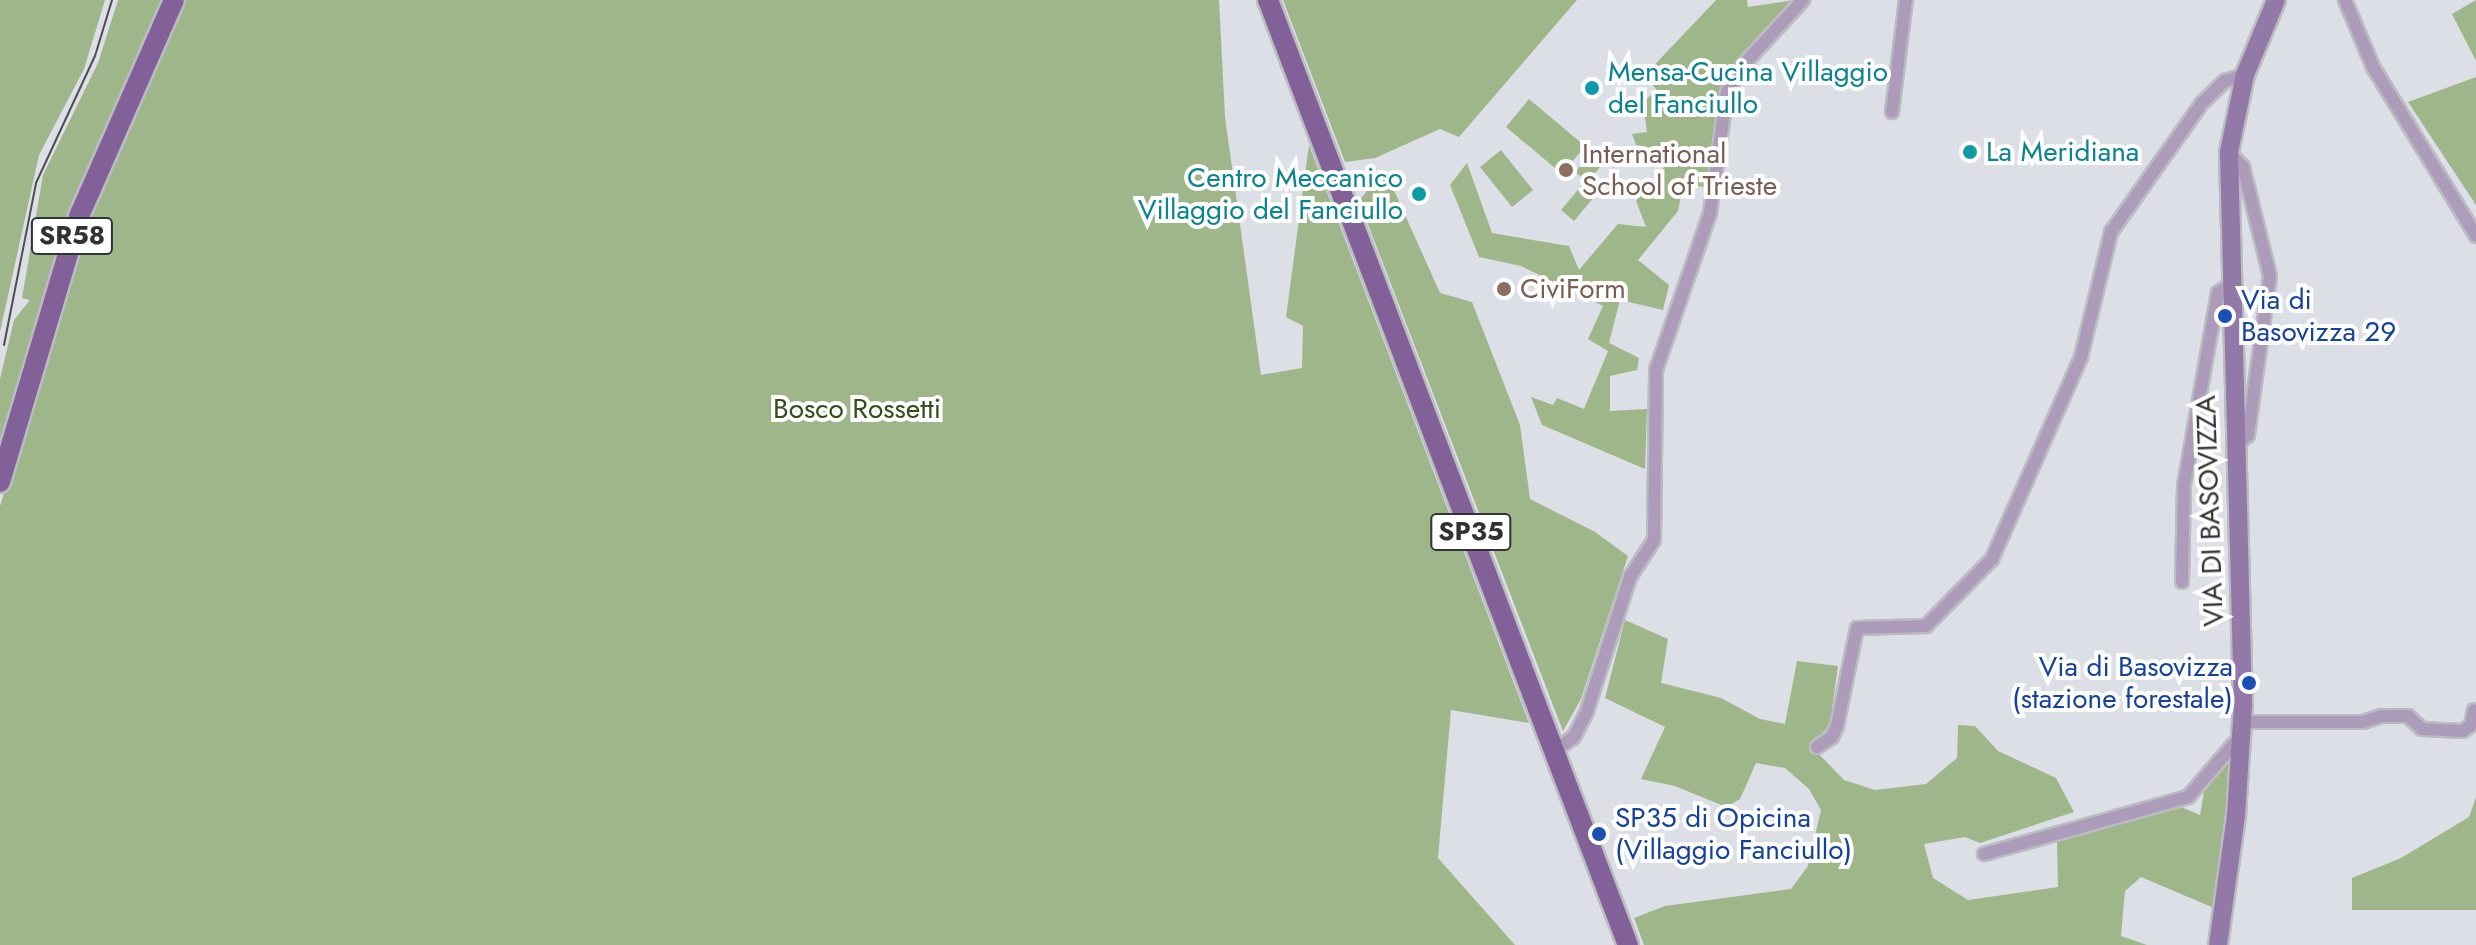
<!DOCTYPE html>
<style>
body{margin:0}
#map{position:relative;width:2476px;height:945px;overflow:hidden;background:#dddfe6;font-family:Jost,sans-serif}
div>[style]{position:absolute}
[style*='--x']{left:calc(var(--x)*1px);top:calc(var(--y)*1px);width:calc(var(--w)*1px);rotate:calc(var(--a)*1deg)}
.green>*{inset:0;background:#9eb689}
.roads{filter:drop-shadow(2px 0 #bbbcc2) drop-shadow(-2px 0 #bbbcc2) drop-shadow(0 2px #bbbcc2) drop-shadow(0 -2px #bbbcc2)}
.street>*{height:12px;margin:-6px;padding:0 6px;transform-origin:6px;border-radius:6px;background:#ad9bba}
.secondary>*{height:18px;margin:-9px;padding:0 9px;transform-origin:9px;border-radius:9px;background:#9379a7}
.primary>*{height:20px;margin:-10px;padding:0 10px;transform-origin:10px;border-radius:10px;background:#816198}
.tram>*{height:2px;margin:-1px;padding:0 1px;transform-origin:1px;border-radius:1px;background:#4d4e51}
.dots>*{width:22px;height:22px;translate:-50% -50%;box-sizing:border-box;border:4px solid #fff;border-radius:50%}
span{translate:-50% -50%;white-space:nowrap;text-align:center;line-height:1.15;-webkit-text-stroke:8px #fff;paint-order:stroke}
.shield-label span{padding:2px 6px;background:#fff;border:2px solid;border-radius:6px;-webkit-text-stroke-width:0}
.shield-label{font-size:26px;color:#313234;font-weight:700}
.culture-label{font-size:28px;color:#0d838f}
.left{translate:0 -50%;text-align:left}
.right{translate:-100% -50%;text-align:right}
.education-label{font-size:28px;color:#785e54}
.transit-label{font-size:28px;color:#164399}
.park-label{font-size:28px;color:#354d1a}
.street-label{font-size:28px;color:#313234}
</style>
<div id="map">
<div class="green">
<div style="clip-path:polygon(0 0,105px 0,84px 69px,39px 155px,0 332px)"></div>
<div style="clip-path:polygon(118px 0,165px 0,67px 229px,0 445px,0 379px,14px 320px,30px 300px,22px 298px,43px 175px,98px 63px)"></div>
<div style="clip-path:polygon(182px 0,1219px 0,1225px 117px,1261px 375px,1302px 368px,1303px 326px,1286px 317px,1309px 145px,1529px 723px,1451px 710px,1438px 858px,1515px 945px,0 945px,0 506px,91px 207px)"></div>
<div style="clip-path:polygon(1283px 0,1577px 0,1459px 137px,1440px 129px,1375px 158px,1345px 162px)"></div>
<div style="clip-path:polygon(1716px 0,1747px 0,1748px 7px,1794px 0,1720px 89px,1706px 187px,1683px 185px,1678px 211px,1638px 260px,1669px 285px,1663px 310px,1620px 300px,1609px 343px,1639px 358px,1637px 370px,1610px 376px,1610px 411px,1647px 409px,1645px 469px,1542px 425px,1531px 397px,1553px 405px,1557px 398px,1584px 409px,1608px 351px,1588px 339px,1603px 306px,1521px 266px,1479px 257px,1450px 185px,1467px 163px,1492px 233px,1569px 246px,1579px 270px,1618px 224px,1646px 227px,1636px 201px,1676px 153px,1636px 145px,1632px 134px,1647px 132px,1643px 102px,1657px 90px,1644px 76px)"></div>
<div style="clip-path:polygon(2476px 0,2476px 61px,2452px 14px)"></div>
<div style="clip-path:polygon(2476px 77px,2476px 205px,2408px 102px)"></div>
<div style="clip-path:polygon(1529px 99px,1585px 146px,1562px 174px,1506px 127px)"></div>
<div style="clip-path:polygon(1596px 147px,1608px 157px,1588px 182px,1575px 172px)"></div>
<div style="clip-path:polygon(1501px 150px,1533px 190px,1512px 207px,1480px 167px)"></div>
<div style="clip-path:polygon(1388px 177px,1440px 293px,1472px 302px,1520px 425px,1530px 499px,1595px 532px,1628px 556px,1581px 699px,1563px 731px,1359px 201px,1370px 187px)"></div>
<div style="clip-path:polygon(1582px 185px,1595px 196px,1574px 221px,1561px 210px)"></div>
<div style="clip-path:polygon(1625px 620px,1668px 639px,1661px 683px,1721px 698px,1760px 719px,1785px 724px,1797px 661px,1838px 666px,1830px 725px,1810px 745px,1844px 780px,1875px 790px,1926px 784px,1957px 758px,1958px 725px,1975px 726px,1998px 751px,2056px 778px,2074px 812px,1980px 843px,1965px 837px,1924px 844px,1933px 878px,1968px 900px,2058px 887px,2057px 841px,2174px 804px,2200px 815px,2204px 792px,2233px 755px,2214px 908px,2141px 877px,2125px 891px,2121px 936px,2147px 945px,1644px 945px,1634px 918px,1665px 906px,1791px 889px,1808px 866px,1821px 810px,1809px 789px,1785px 768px,1756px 763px,1740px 799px,1726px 807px,1675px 786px,1641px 779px,1665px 727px,1605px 698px)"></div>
<div style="clip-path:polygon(2476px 797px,2476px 910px,2352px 910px,2352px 878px,2401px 858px,2469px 817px)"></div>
</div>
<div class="roads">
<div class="street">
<div style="--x:2345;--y:0;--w:73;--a:67.3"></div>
<div style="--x:2373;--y:67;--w:198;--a:58.6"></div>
<div style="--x:1892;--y:112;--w:113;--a:-82.9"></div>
<div style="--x:2229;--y:152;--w:21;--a:47"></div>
<div style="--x:2243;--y:167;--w:112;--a:76.1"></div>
<div style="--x:2270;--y:276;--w:161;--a:97.9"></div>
<div style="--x:2248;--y:435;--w:16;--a:142"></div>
<div style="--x:2182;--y:582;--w:97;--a:-88.8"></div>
<div style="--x:2184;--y:485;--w:195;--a:-80"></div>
<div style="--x:2218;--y:293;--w:16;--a:-35"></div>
<div style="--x:2242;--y:722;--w:121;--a:0"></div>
<div style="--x:2363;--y:722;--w:20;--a:-18"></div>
<div style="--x:2382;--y:716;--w:26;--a:0"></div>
<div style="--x:2408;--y:716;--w:19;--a:43"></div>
<div style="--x:2422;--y:729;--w:41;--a:2.8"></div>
<div style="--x:2463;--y:731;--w:10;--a:-37"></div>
<div style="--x:2471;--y:725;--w:15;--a:-79"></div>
<div style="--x:1817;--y:747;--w:18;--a:-34"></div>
<div style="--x:1832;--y:737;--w:12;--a:-66"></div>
<div style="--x:1837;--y:726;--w:100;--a:-78.5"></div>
<div style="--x:1857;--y:628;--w:69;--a:-1.7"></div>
<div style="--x:1926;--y:626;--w:94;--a:-45.4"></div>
<div style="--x:1992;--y:559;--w:221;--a:-66.2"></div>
<div style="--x:2081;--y:357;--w:129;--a:-76.5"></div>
<div style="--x:2111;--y:232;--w:158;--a:-54.8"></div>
<div style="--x:2202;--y:103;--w:32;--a:-44"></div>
<div style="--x:2225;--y:81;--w:21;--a:-17"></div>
<div style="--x:1554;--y:751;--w:24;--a:-35"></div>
<div style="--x:1574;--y:737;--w:29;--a:-63"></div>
<div style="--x:1587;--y:711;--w:141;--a:-72.2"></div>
<div style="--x:1630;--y:577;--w:44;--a:-57"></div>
<div style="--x:1654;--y:540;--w:170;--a:-89.3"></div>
<div style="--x:1656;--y:370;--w:166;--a:-71"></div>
<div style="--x:1710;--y:213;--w:122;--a:-82"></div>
<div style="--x:1727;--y:92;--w:34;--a:-58"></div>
<div style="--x:1745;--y:63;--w:86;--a:-47.4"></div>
<div style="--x:1984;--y:854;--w:212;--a:-15.6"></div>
<div style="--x:2188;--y:797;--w:79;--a:-49.1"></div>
</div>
<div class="secondary">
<div style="--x:2218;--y:945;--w:130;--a:-82.1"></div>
<div style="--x:2236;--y:816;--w:111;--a:-86.4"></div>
<div style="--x:2243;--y:705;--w:553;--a:-91.45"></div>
<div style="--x:2229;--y:152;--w:79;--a:-78.3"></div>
<div style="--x:2245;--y:75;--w:81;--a:-67.5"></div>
</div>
<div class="primary">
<div style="--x:1268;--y:0;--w:1011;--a:69.15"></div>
<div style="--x:0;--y:482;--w:280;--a:-73.4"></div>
<div style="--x:80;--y:214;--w:234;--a:-66.3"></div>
</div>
</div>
<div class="tram">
<div style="--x:4;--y:345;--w:165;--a:-78.8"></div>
<div style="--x:36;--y:183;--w:140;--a:-65.1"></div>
<div style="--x:95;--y:56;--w:59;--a:-73.1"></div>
</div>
<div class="dots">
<div style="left:1592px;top:88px;background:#0f9aa8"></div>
<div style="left:1970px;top:152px;background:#0f9aa8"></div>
<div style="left:1566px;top:170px;background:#8d6e63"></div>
<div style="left:1419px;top:194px;background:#0f9aa8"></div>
<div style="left:1504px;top:289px;background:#8d6e63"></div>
<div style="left:2225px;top:316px;background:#1a4fb4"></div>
<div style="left:2249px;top:683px;background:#1a4fb4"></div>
<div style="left:1599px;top:834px;background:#1a4fb4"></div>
</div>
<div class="shield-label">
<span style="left:72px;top:236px">SR58</span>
<span style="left:1471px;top:532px">SP35</span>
</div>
<div class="culture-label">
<span class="left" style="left:1608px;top:88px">Mensa-Cucina Villaggio<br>del Fanciullo</span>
<span class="left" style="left:1986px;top:152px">La Meridiana</span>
<span class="right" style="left:1403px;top:194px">Centro Meccanico<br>Villaggio del Fanciullo</span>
</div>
<div class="education-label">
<span class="left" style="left:1582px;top:170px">International<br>School of Trieste</span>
<span class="left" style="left:1520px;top:289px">CiviForm</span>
</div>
<div class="transit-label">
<span class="left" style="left:2241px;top:316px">Via di<br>Basovizza 29</span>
<span class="right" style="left:2233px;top:683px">Via di Basovizza<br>(stazione forestale)</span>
<span class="left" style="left:1615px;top:834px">SP35 di Opicina<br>(Villaggio Fanciullo)</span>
</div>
<div class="park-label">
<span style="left:857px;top:409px">Bosco Rossetti</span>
</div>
<div class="street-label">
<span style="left:2210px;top:511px;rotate:-92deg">VIA DI BASOVIZZA</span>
</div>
</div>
